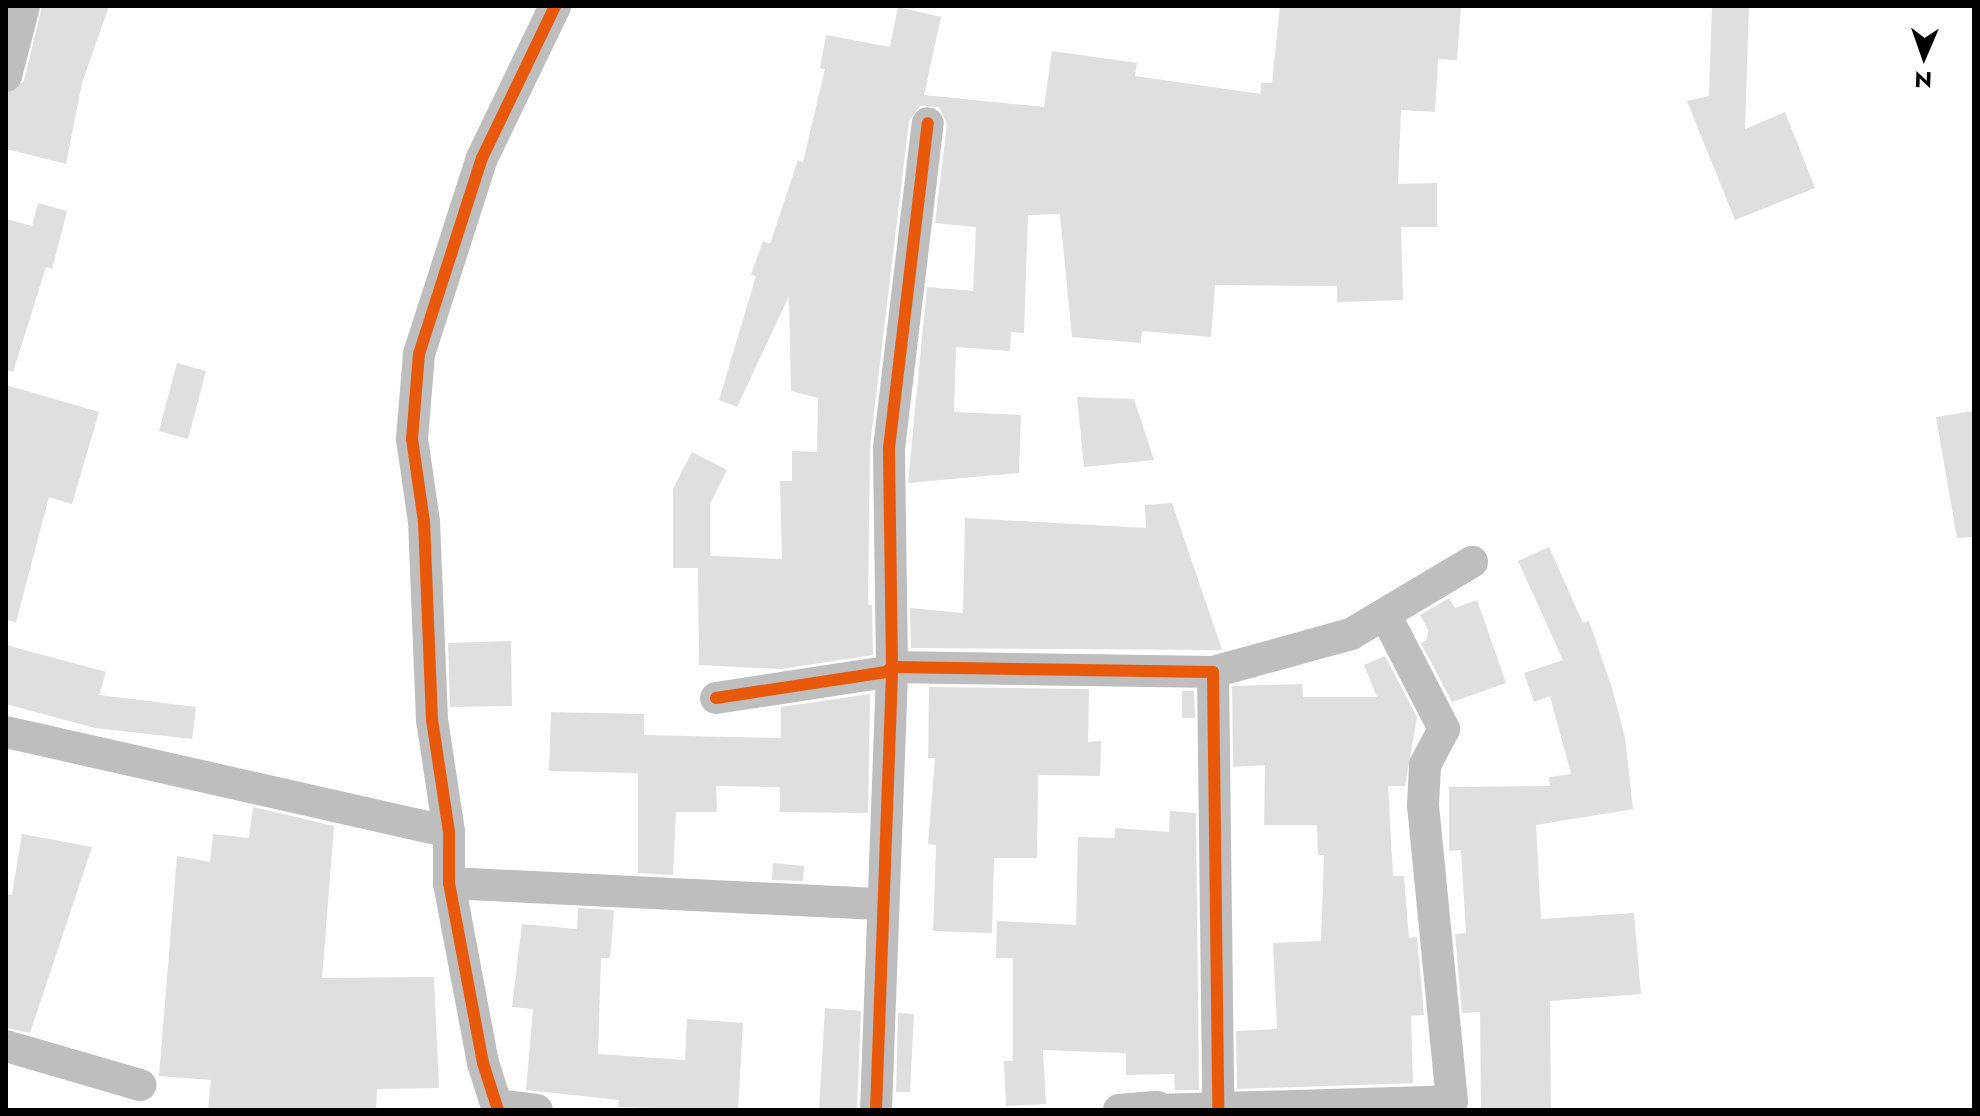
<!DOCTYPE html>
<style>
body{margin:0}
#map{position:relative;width:1980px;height:1116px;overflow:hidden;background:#fff;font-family:Jost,sans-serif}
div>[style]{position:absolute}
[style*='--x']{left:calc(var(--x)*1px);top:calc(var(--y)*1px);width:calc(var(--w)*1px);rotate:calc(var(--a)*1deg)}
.building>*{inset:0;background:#dfdfdf}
.street>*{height:32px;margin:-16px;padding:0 16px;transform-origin:16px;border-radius:16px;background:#bebebe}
.cycleway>*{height:12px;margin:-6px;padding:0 6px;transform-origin:6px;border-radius:6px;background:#e8590c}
span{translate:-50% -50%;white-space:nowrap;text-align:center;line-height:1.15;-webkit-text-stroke:7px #fff;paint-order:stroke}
.frame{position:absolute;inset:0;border:8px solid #000;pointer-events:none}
.north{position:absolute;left:1884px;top:16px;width:80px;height:80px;-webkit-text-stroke:6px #fff;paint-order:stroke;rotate:182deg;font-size:22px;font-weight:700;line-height:32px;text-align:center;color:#000}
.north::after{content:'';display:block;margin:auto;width:28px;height:36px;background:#000;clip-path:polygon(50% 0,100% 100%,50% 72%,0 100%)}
</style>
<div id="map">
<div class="building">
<div style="clip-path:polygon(42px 6px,109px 6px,82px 83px,66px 164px,6px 149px,6px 94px,24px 81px)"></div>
<div style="clip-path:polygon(1280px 6px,1461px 6px,1457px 60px,1438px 59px,1435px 112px,1401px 110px,1398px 184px,1437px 183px,1437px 227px,1401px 227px,1403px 300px,1337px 302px,1337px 286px,1215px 285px,1211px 337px,1142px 331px,1141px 343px,1072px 337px,1060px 214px,1028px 215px,1024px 333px,1011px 332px,1010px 351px,956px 347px,954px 412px,1021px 415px,1019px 473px,908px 483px,927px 287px,973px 291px,976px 227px,935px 223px,947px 124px,939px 107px,920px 106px,909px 121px,870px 446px,868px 605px,872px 605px,873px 655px,781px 669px,699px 665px,698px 568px,673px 568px,673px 489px,692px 452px,727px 470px,710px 504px,710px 556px,782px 559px,780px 481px,792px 481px,792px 451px,817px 452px,818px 398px,791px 391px,789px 296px,737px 407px,719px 400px,756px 276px,751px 275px,763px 241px,770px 244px,798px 160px,803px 162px,825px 69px,820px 68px,826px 35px,890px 47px,898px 7px,941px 17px,924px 95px,1044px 107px,1052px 51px,1137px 63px,1135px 76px,1261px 94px,1261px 83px,1272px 83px)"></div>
<div style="clip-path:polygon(1712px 6px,1749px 6px,1745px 129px,1785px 112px,1815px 188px,1735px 220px,1687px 101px,1709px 96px)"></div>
<div style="clip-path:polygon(38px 203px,67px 211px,52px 269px,46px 267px,13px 372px,6px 370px,6px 219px,32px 226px)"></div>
<div style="clip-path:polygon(177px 363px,206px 371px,188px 439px,159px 431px)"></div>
<div style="clip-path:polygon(6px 385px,99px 412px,72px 504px,49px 497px,16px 622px,6px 620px)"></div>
<div style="clip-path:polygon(1077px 397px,1134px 399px,1154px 460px,1084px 467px)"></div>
<div style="clip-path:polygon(1974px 411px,1974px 537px,1957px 538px,1936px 417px)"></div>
<div style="clip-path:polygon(1172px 503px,1222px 650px,911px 648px,910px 608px,963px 613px,965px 518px,1146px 528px,1145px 505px)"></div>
<div style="clip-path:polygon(1549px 547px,1583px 623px,1589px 621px,1612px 688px,1625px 738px,1633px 809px,1536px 825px,1541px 919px,1634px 913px,1641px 994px,1550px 1001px,1551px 1110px,1481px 1110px,1480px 1012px,1462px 1013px,1455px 934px,1466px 933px,1461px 850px,1449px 851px,1449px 787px,1550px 786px,1549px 777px,1571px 774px,1550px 696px,1534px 702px,1524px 673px,1563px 660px,1518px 561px)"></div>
<div style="clip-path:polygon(1449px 598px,1455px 608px,1477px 600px,1506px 683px,1452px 702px,1421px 643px,1427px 640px,1428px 630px,1420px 615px)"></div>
<div style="clip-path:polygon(511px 641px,512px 706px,450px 707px,448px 643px)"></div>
<div style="clip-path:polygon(6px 645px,106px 672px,99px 695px,196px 707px,192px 739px,95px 728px,6px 704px)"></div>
<div style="clip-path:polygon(1385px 656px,1417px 717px,1405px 786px,1388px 786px,1393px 876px,1404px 876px,1409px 938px,1417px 937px,1424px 1015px,1411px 1016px,1413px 1083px,1237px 1089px,1236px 1031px,1277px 1029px,1273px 943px,1321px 941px,1324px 855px,1318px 855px,1317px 825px,1264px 825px,1265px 765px,1233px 767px,1232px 686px,1302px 684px,1303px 697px,1377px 697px,1364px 665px)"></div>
<div style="clip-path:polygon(929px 687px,1089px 689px,1088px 742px,1101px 741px,1100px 776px,1038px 775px,1037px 858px,994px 858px,992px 933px,933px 931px,936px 845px,928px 844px,935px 758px,928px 758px)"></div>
<div style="clip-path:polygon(1182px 691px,1194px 691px,1195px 718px,1182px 718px)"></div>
<div style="clip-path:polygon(870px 694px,868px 813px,780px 812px,780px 787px,716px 786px,717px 812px,676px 812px,673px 875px,638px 873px,638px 773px,549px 771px,551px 712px,644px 714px,644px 735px,781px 738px,781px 707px)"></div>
<div style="clip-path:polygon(253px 807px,334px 826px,322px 978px,434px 977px,439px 1088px,377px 1089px,376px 1110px,208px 1110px,211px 1080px,159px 1076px,177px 856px,210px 862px,213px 834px,249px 838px)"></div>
<div style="clip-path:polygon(1170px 811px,1196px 813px,1199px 1090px,1175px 1090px,1174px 1074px,1126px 1075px,1126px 1053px,1043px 1050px,1046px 1104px,1006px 1106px,1004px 1061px,1013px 1061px,1013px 958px,996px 958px,997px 921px,1076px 925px,1078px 837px,1115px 838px,1115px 828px,1169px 832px)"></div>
<div style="clip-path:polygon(22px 834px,92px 847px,30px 1033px,6px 1028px,6px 894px,12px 895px)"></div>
<div style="clip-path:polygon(773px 863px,804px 866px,803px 881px,772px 880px)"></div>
<div style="clip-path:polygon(578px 908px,614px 910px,610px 958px,601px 958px,598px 1054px,685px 1060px,687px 1019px,743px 1023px,738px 1110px,618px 1107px,619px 1100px,526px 1090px,533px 1009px,512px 1007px,522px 924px,577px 929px)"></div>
<div style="clip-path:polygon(825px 1008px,861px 1011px,857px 1110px,819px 1110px)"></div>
<div style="clip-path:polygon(898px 1013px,914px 1014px,910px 1092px,896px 1092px)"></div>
</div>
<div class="street">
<div style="--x:6;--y:76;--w:72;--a:-75.6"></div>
<div style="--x:1213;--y:672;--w:143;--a:-15.4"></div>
<div style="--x:1351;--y:634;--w:141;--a:-30.8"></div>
<div style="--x:716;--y:698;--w:172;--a:-8.7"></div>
<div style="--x:886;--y:672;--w:8;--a:-40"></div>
<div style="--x:892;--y:667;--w:321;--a:0.9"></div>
<div style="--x:1213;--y:672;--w:436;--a:89.3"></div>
<div style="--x:6;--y:732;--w:454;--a:12.7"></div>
<div style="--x:449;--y:883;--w:434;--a:2.8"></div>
<div style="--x:6;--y:1046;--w:140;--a:16.2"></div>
<div style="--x:497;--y:1105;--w:40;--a:7.1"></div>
<div style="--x:498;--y:1110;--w:49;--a:-107.7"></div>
<div style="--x:483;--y:1063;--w:183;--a:-100.7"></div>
<div style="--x:449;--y:883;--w:51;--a:-90"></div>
<div style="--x:449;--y:832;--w:113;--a:-98.6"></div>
<div style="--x:432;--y:720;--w:198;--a:-92.3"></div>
<div style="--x:424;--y:522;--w:84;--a:-98.2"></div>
<div style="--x:412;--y:439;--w:85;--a:-85.3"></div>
<div style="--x:419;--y:354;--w:206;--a:-72.2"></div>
<div style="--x:482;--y:158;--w:169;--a:-64.3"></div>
<div style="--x:876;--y:1110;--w:443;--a:-87.9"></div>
<div style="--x:892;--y:667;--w:219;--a:-90.8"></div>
<div style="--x:889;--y:448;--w:327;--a:-83.2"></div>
<div style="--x:1119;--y:1110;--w:38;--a:-5"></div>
<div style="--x:1157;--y:1110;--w:295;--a:-1.7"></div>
<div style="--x:1452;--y:1101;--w:296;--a:-95.6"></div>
<div style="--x:1423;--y:806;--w:41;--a:-87.2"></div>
<div style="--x:1425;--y:765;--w:41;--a:-62.2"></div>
<div style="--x:1444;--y:729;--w:129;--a:-117.2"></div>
</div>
<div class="cycleway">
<div style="--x:716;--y:698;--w:172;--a:-8.7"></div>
<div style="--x:886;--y:672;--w:8;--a:-40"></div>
<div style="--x:892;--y:667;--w:321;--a:0.9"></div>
<div style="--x:1213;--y:672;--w:436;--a:89.3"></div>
<div style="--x:498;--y:1110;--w:49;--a:-107.7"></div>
<div style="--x:483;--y:1063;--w:183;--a:-100.7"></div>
<div style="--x:449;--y:883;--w:51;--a:-90"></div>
<div style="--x:449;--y:832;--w:113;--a:-98.6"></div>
<div style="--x:432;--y:720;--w:198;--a:-92.3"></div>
<div style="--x:424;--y:522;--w:84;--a:-98.2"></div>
<div style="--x:412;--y:439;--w:85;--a:-85.3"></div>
<div style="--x:419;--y:354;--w:206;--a:-72.2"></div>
<div style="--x:482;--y:158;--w:169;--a:-64.3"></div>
<div style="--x:876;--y:1110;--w:443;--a:-87.9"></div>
<div style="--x:892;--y:667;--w:219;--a:-90.8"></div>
<div style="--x:889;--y:448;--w:327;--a:-83.2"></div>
</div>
<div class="frame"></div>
<div class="north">N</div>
</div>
